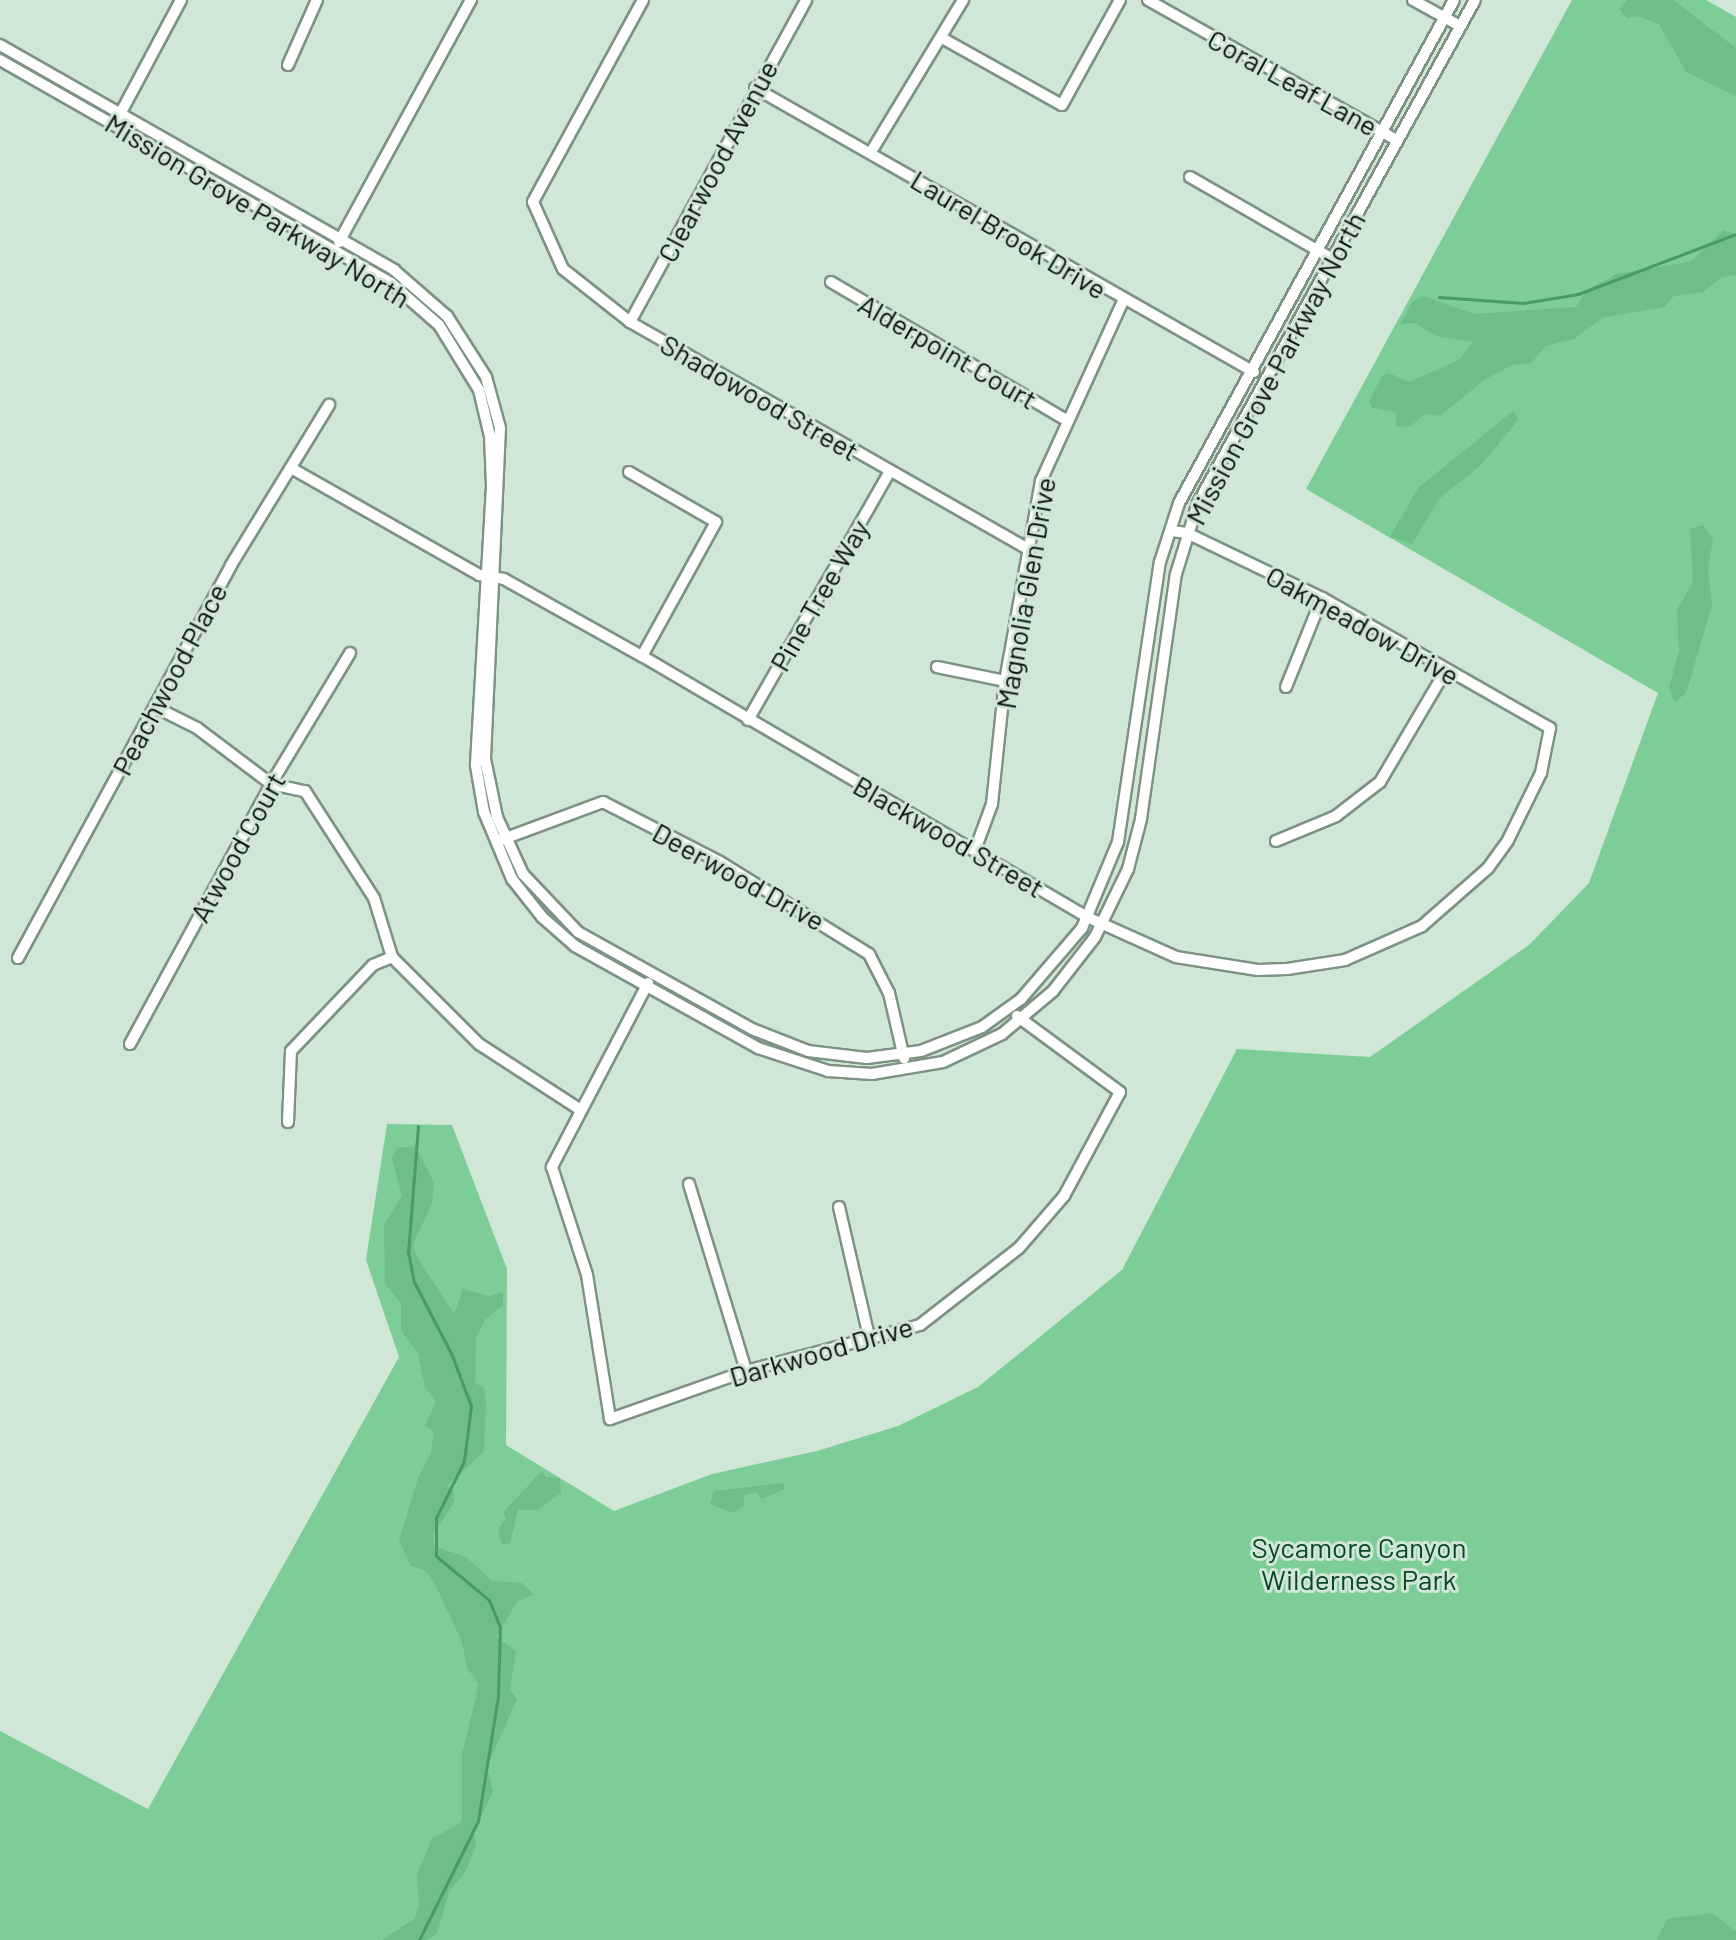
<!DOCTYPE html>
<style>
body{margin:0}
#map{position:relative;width:1736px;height:1940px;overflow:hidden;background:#d0e6d6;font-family:Barlow,sans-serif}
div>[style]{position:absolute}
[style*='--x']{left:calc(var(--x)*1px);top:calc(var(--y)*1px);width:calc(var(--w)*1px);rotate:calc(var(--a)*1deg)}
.green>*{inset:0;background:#7ccd97}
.forest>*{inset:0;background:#6dbe89}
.stream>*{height:3px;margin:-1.5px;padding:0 1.5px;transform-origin:1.5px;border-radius:1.5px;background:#489a67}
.roads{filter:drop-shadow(2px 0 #7d9283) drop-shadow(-2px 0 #7d9283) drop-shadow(0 2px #7d9283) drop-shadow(0 -2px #7d9283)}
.minor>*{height:10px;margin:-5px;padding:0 5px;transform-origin:5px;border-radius:5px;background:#fff}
span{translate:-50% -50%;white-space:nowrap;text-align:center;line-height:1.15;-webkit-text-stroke:6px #d0e6d6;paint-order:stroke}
.street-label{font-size:28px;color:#0a120d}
.park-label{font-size:28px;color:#074826}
</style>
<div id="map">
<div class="green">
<div style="clip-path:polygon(1572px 0,1706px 0,1736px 17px,1736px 1940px,0 1940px,0 1731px,148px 1809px,399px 1357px,366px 1260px,387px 1124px,452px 1125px,507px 1269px,506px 1445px,614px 1511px,712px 1474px,817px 1451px,898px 1426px,978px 1387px,1122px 1270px,1237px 1049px,1370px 1057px,1529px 945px,1589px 883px,1658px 693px,1306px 489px)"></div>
</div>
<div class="forest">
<div style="clip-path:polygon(1627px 0,1673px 0,1736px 48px,1736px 96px,1686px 72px,1659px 24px,1638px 16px,1627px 18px,1619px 9px)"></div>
<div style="clip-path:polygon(1724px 230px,1736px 235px,1736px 275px,1722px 277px,1703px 292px,1674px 296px,1664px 307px,1602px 318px,1574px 339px,1546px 346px,1531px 363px,1512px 365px,1484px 380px,1440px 416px,1425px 414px,1411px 426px,1396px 427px,1396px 412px,1372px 408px,1369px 401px,1382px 376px,1389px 373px,1409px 382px,1459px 360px,1473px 342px,1436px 336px,1415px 323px,1400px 324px,1413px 301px,1424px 296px,1474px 314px,1576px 307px,1587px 290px,1617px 274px,1690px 262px)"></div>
<div style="clip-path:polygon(1513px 411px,1519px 419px,1481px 465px,1439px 499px,1412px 544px,1390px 537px,1418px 488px)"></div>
<div style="clip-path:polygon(1703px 525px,1713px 540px,1708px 569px,1712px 605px,1686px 693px,1675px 702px,1669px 689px,1679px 650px,1677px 610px,1693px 582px,1690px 529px)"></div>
<div style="clip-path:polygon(415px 1146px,434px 1182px,432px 1204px,413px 1244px,417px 1257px,454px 1314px,463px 1289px,489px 1296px,503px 1293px,503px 1305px,485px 1320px,476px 1338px,475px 1383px,484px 1388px,486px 1401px,484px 1451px,447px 1486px,453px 1490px,454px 1502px,433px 1535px,434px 1546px,466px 1557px,492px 1581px,522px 1583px,534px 1594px,517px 1602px,496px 1637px,516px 1651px,510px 1690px,517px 1699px,487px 1767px,493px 1791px,474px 1832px,476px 1846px,465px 1872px,449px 1892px,437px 1934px,426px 1940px,382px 1940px,414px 1919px,419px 1907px,417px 1874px,432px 1839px,462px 1822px,462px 1754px,479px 1684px,467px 1668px,462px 1642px,437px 1588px,426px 1571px,411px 1566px,399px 1541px,419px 1475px,431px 1453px,434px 1432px,425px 1425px,436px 1402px,425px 1387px,418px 1353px,401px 1331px,401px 1303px,385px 1284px,384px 1224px,402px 1196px,392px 1158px,397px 1148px)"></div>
<div style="clip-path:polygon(542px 1471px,546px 1477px,560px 1478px,561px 1493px,538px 1510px,518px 1510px,510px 1544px,502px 1544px,498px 1530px,506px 1518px,503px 1512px)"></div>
<div style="clip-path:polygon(783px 1483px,785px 1489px,762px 1499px,756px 1492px,744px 1495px,744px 1506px,733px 1513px,710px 1504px,714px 1491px)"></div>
<div style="clip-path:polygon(1712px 1913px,1736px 1932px,1736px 1940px,1657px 1940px,1667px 1919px)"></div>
</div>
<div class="stream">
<div style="--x:1439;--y:297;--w:84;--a:4.1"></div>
<div style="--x:1523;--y:303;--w:56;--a:-9.3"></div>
<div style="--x:1578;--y:294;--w:169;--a:-20.8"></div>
<div style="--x:418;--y:1126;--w:126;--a:94.5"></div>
<div style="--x:408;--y:1252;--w:31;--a:79"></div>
<div style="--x:414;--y:1282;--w:80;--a:62.5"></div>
<div style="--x:451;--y:1353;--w:57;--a:69.3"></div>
<div style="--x:471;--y:1406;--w:55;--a:97.3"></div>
<div style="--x:464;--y:1461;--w:64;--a:116.2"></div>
<div style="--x:436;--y:1518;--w:38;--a:90"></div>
<div style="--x:436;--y:1556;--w:69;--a:39.7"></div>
<div style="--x:489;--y:1600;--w:29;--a:68"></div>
<div style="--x:500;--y:1627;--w:69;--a:91.7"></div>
<div style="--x:498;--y:1696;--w:127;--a:99.1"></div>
<div style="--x:478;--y:1821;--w:133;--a:116.4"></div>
</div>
<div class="roads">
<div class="minor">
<div style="--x:643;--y:0;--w:230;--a:118.6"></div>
<div style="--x:533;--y:202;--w:73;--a:65.9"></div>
<div style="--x:563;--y:269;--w:85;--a:38.3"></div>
<div style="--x:630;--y:322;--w:460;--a:29.7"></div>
<div style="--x:1148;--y:0;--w:285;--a:29.4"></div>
<div style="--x:1413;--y:0;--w:54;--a:29"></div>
<div style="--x:942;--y:38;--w:137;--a:29.2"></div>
<div style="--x:1062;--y:105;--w:120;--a:-61.1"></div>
<div style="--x:0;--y:45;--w:454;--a:29.7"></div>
<div style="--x:394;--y:270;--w:70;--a:41"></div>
<div style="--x:447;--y:316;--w:72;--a:57.4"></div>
<div style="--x:486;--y:377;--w:53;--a:74.6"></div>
<div style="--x:500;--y:428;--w:331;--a:92.6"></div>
<div style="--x:485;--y:759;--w:59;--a:78.3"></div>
<div style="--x:497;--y:817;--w:63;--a:65.5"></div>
<div style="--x:523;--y:874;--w:80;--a:46.5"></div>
<div style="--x:578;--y:932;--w:199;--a:29.1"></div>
<div style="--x:752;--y:1029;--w:60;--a:21.4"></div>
<div style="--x:808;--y:1051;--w:59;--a:6.8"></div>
<div style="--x:867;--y:1058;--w:54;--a:-7.4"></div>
<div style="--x:921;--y:1051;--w:66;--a:-21.5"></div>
<div style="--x:982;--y:1027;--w:48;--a:-35.7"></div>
<div style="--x:1021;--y:999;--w:94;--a:-49.3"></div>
<div style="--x:1082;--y:928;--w:93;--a:-67.3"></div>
<div style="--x:1118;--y:842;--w:283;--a:-81.5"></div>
<div style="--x:1160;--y:562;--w:62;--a:-72.1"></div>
<div style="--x:1179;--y:503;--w:573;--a:-61.33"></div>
<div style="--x:0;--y:60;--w:450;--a:29.7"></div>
<div style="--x:391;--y:283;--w:64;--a:41.2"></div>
<div style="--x:439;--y:325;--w:76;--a:58.4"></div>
<div style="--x:479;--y:390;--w:47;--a:76.6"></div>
<div style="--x:490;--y:436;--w:50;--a:87.7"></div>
<div style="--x:492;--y:486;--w:280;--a:93.3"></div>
<div style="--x:476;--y:766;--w:47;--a:80.1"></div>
<div style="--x:484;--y:812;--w:73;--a:67.3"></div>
<div style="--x:512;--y:879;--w:48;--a:51.7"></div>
<div style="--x:542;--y:917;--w:44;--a:41.3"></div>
<div style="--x:575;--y:946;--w:210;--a:29.1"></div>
<div style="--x:758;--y:1048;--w:74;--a:18.2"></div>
<div style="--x:828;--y:1071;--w:44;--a:3.9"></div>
<div style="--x:872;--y:1074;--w:72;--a:-9.6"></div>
<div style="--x:943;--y:1062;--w:65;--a:-25.4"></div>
<div style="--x:1002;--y:1034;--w:67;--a:-40.1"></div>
<div style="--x:1053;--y:991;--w:68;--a:-52.1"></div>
<div style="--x:1095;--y:937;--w:76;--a:-64.1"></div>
<div style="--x:1128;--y:869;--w:52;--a:-75.4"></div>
<div style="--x:1141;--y:819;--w:247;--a:-81.9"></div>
<div style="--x:1176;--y:574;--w:74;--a:-72.8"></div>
<div style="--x:1198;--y:503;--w:574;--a:-61.16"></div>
<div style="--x:288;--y:65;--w:71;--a:-66"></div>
<div style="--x:755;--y:88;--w:574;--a:29.65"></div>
<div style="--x:118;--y:118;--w:134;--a:-61.9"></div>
<div style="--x:871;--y:152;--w:178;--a:-58.8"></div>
<div style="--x:1190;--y:177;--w:163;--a:29.9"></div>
<div style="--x:339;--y:242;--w:276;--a:-61.4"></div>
<div style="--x:831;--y:282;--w:273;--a:30.4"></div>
<div style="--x:630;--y:322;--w:367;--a:-61.3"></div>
<div style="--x:291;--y:468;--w:216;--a:29.6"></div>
<div style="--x:479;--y:575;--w:25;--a:9"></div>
<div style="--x:504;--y:579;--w:158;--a:29.2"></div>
<div style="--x:642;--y:656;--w:516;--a:30.39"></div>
<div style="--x:1087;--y:917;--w:98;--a:24.2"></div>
<div style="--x:1176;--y:957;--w:83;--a:9"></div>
<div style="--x:1258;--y:970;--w:29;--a:-2"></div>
<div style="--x:1287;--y:969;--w:59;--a:-8.8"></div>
<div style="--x:1345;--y:960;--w:84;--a:-23.8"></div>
<div style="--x:1422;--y:926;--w:88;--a:-41.3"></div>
<div style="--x:1488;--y:868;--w:34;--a:-54"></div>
<div style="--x:1508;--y:840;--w:75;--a:-63.8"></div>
<div style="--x:1541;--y:773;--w:46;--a:-78.7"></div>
<div style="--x:1550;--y:728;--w:262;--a:-150.3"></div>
<div style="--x:1322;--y:598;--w:150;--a:-154.3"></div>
<div style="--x:1187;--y:533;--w:16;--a:-173"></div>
<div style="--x:629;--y:472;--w:100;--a:29.9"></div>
<div style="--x:716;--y:522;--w:153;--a:118.9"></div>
<div style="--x:937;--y:667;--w:69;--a:11.6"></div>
<div style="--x:1286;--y:687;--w:96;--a:-68"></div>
<div style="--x:155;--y:707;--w:47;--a:26.6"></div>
<div style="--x:197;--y:728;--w:93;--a:37.1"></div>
<div style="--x:271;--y:784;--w:35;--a:12"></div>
<div style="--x:305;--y:791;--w:127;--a:57.2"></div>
<div style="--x:374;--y:898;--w:62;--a:73"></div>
<div style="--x:392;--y:957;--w:123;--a:45"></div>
<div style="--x:479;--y:1044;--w:119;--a:33"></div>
<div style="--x:748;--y:720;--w:287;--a:-60.3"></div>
<div style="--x:498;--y:841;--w:112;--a:-20.4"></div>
<div style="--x:603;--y:802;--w:131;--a:27.1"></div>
<div style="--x:720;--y:862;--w:175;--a:31.7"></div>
<div style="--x:869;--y:954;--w:44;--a:62.9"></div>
<div style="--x:889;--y:993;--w:67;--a:77"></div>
<div style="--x:1276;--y:841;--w:65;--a:-22.6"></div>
<div style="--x:1336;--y:816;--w:56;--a:-37.7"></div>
<div style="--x:1380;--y:782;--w:130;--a:-59.5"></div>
<div style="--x:975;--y:850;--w:49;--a:-69.7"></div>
<div style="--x:992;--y:804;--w:124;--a:-84"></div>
<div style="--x:1005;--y:681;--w:203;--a:-79.8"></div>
<div style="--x:1041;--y:481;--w:198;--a:-65.5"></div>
<div style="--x:18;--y:958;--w:447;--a:-61.5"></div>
<div style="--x:231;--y:565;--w:188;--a:-58.5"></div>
<div style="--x:648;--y:983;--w:208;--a:117.6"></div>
<div style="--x:552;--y:1167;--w:114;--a:72"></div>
<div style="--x:587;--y:1275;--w:146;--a:80.9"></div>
<div style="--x:610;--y:1419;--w:144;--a:-19.4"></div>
<div style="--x:746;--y:1371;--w:180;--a:-14.8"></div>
<div style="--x:920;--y:1325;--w:125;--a:-37.9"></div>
<div style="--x:1019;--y:1248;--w:69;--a:-49.1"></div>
<div style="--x:1064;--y:1196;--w:118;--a:-61.7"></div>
<div style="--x:1120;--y:1092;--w:128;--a:-143.6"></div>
<div style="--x:130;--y:1044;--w:296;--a:-61.5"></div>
<div style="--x:271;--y:784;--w:153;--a:-58.9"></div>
<div style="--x:288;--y:1122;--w:71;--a:-87.6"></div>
<div style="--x:291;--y:1051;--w:119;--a:-46.4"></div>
<div style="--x:373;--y:965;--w:21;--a:-23"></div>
<div style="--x:689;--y:1184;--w:195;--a:73"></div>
<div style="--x:839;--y:1207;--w:138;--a:77"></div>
</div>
</div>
<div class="street-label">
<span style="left:1293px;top:82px;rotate:29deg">Coral Leaf Lane</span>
<span style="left:717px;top:161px;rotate:-62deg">Clearwood Avenue</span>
<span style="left:258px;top:210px;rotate:31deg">Mission Grove Parkway North</span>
<span style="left:1009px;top:234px;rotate:31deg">Laurel Brook Drive</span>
<span style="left:948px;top:351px;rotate:30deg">Alderpoint Court</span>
<span style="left:1275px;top:368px;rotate:-62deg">Mission Grove Parkway North</span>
<span style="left:760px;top:397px;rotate:30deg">Shadowood Street</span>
<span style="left:1025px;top:593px;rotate:-80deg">Magnolia Glen Drive</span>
<span style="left:819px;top:595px;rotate:-60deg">Pine Tree Way</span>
<span style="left:1363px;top:625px;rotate:29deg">Oakmeadow Drive</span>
<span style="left:169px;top:679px;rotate:-62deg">Peachwood Place</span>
<span style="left:949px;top:836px;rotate:30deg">Blackwood Street</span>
<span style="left:237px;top:847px;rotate:-61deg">Atwood Court</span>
<span style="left:739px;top:876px;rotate:29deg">Deerwood Drive</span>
<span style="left:821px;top:1351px;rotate:-16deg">Darkwood Drive</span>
</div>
<div class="park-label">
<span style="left:1359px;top:1563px">Sycamore Canyon<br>Wilderness Park</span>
</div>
</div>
